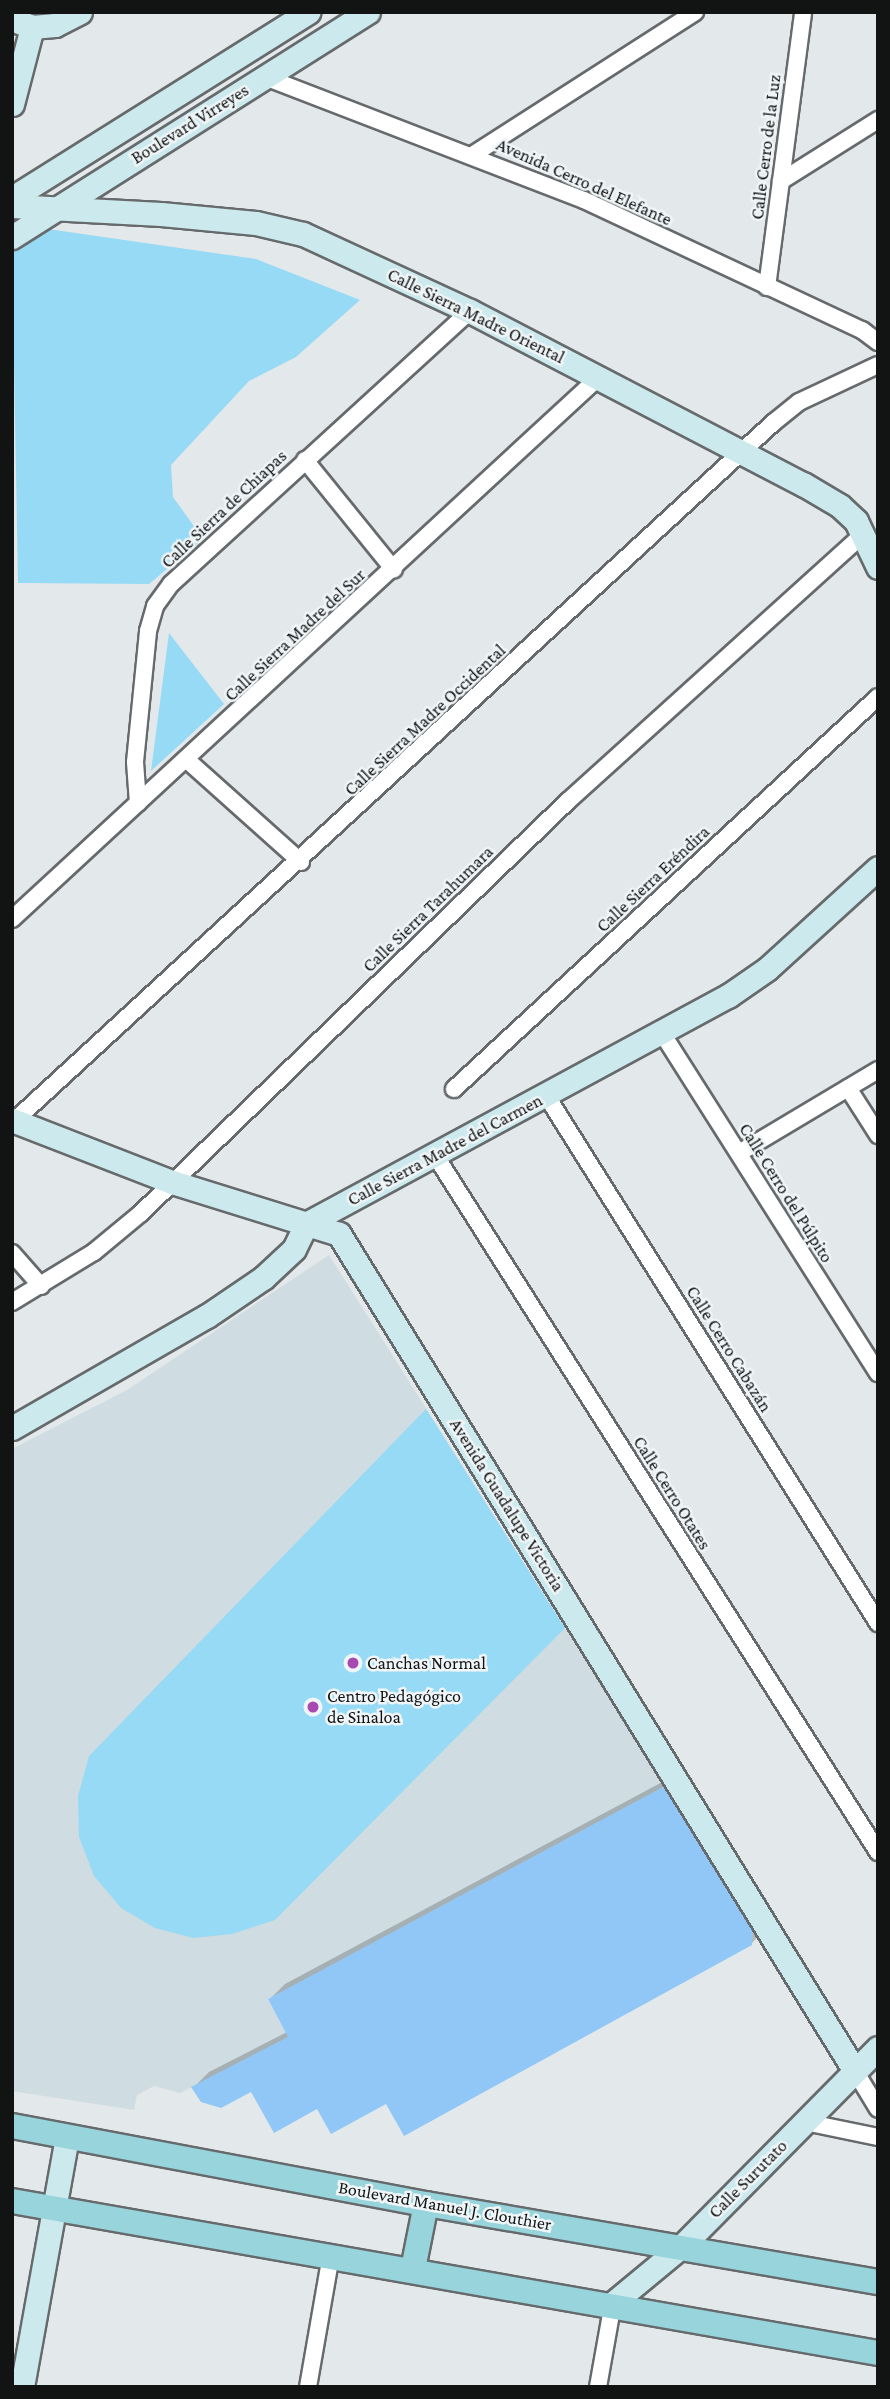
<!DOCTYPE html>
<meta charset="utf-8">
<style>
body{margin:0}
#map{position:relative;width:890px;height:2399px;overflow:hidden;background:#e3e8ea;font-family:"Crimson Pro",serif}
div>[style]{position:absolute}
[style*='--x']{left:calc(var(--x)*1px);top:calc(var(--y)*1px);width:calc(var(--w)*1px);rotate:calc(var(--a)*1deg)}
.built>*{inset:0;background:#cfdce1}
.green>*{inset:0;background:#97daf5}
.shadow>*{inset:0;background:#0003}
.building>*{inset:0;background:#90c7f7}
.roads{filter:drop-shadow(2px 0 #666a6c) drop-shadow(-2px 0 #666a6c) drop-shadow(0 2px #666a6c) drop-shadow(0 -2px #666a6c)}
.street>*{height:16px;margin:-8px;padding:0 8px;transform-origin:8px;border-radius:8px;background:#fff}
.secondary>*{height:23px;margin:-11.5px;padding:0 11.5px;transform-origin:11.5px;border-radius:11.5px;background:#cce9ed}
.primary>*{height:24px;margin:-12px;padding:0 12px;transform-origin:12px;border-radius:12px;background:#98d4db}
.dots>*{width:19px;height:19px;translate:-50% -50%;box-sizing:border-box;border:4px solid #f0f5f7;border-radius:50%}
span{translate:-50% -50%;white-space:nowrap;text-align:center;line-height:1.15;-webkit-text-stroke:5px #f0f5f7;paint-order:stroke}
.street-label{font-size:18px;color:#121414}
.poi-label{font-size:18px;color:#121414}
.left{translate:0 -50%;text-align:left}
.frame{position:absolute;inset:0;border:14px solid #121414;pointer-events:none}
</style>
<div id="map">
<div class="built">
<div style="clip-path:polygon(329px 1255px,665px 1786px,268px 1999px,288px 2037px,180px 2093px,154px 2086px,137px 2095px,134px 2110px,12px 2091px,12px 1449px,127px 1390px)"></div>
</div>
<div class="green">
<div style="clip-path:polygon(48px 229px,256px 259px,360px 300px,296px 357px,249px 381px,171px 465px,173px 497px,203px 539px,149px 584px,18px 583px,12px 252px)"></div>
<div style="clip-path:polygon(169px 633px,224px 704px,151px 771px)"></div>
<div style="clip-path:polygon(426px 1409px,565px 1628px,275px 1920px,232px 1934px,193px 1938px,155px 1928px,121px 1908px,94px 1876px,79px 1837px,78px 1796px,89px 1756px)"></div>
</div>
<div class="shadow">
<div style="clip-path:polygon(681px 1772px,768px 1906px,767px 1927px,751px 1944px,387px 2101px,318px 2107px,252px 2090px,193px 2088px,209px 2072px,287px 2032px,270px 1999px,285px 1984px)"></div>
</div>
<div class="building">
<div style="clip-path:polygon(665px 1786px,753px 1922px,752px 1945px,404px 2136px,386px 2104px,331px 2134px,317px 2109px,274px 2133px,251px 2092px,221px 2108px,201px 2102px,191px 2087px,288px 2037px,268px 1999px)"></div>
</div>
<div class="roads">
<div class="street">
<div style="--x:265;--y:77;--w:342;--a:21.1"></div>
<div style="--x:584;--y:200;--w:307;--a:25.1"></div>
<div style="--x:862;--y:330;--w:20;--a:37"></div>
<div style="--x:474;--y:154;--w:263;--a:-32.7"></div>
<div style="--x:781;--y:181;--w:115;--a:-32.2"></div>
<div style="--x:767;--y:287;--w:277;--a:-82.5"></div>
<div style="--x:305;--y:460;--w:141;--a:51"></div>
<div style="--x:187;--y:760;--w:153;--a:41.8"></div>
<div style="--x:138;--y:803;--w:41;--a:-94.2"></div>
<div style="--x:135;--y:762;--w:132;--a:-84.3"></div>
<div style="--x:148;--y:631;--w:26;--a:-74"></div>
<div style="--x:155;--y:606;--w:27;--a:-54"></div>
<div style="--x:171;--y:584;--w:405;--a:-42.4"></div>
<div style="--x:12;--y:919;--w:800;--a:-42.72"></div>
<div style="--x:662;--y:1033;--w:403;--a:57.6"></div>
<div style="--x:848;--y:1088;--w:56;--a:57.4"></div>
<div style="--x:454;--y:1089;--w:577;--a:-42.75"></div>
<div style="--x:546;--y:1095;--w:624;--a:57.84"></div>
<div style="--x:12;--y:1123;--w:1034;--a:-42.61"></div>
<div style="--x:773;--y:423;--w:33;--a:-39"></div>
<div style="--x:799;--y:402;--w:87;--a:-25.1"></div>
<div style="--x:739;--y:1153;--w:162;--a:-30.8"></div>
<div style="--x:435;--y:1155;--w:826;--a:57.56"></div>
<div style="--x:12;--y:1253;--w:44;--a:48.7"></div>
<div style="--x:12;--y:1302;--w:96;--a:-31.4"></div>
<div style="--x:94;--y:1252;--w:61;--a:-39.7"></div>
<div style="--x:141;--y:1213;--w:593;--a:-43.98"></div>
<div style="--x:568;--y:801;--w:398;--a:-42.1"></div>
<div style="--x:855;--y:2071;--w:44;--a:58.8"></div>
<div style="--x:805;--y:2122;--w:75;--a:11.6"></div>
<div style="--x:308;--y:2387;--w:134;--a:-80.1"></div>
<div style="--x:598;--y:2387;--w:85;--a:-79.9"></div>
</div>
<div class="secondary">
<div style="--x:12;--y:19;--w:22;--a:22"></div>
<div style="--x:32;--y:27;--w:23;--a:-5"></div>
<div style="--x:55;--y:25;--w:28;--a:-27"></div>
<div style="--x:12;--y:104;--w:80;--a:-75.4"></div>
<div style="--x:12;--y:198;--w:350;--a:-32.1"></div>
<div style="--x:12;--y:206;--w:149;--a:3.1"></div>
<div style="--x:161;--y:214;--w:95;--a:5.4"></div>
<div style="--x:256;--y:223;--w:48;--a:13.2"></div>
<div style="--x:303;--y:234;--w:184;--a:24.8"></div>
<div style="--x:470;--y:311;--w:375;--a:27.5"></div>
<div style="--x:803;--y:484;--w:43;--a:30.7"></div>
<div style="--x:840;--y:506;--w:22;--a:43"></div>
<div style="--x:856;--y:521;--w:51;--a:64.4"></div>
<div style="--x:12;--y:237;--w:421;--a:-32.3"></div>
<div style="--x:12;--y:1120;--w:172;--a:21.2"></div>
<div style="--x:172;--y:1182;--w:175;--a:17.3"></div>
<div style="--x:339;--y:1234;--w:983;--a:58.35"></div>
<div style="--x:12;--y:1428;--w:225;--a:-29.9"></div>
<div style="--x:207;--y:1316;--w:68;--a:-34.2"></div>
<div style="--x:263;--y:1278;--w:42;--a:-43.1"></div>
<div style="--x:294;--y:1249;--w:28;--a:-64"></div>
<div style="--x:306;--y:1224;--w:480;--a:-28.4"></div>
<div style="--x:728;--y:996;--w:47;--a:-34.7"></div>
<div style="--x:767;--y:969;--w:150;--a:-42.3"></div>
<div style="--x:613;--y:2303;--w:91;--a:-39.6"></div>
<div style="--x:683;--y:2245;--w:277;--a:-45.3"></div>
<div style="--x:22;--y:2387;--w:254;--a:-79.8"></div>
</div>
<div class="primary">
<div style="--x:12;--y:2126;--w:421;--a:10.7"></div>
<div style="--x:426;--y:2204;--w:459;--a:9.8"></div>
<div style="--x:12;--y:2201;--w:879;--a:9.96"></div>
<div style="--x:413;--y:2269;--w:66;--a:-78.7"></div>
</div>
</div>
<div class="dots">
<div style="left:353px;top:1663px;background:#a848b1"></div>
<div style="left:313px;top:1707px;background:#a848b1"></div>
</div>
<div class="street-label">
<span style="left:190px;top:124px;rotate:-32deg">Boulevard Virreyes</span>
<span style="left:766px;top:147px;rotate:-83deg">Calle Cerro de la Luz</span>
<span style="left:584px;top:182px;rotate:24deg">Avenida Cerro del Elefante</span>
<span style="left:476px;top:316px;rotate:26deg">Calle Sierra Madre Oriental</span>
<span style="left:224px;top:509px;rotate:-43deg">Calle Sierra de Chiapas</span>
<span style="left:295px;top:635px;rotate:-43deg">Calle Sierra Madre del Sur</span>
<span style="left:425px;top:720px;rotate:-43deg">Calle Sierra Madre Occidental</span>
<span style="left:653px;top:879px;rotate:-43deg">Calle Sierra Eréndira</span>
<span style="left:428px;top:909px;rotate:-44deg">Calle Sierra Tarahumara</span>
<span style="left:445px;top:1150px;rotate:-28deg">Calle Sierra Madre del Carmen</span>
<span style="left:786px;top:1193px;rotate:58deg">Calle Cerro del Púlpito</span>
<span style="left:729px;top:1349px;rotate:58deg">Calle Cerro Cabazán</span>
<span style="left:672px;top:1493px;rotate:58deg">Calle Cerro Otates</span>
<span style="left:507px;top:1505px;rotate:58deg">Avenida Guadalupe Victoria</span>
<span style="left:748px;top:2179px;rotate:-45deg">Calle Surutato</span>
<span style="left:445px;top:2206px;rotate:10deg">Boulevard Manuel J. Clouthier</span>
</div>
<div class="poi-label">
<span class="left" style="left:367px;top:1663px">Canchas Normal</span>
<span class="left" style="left:327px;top:1707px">Centro Pedagógico<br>de Sinaloa</span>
</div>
<div class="frame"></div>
</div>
